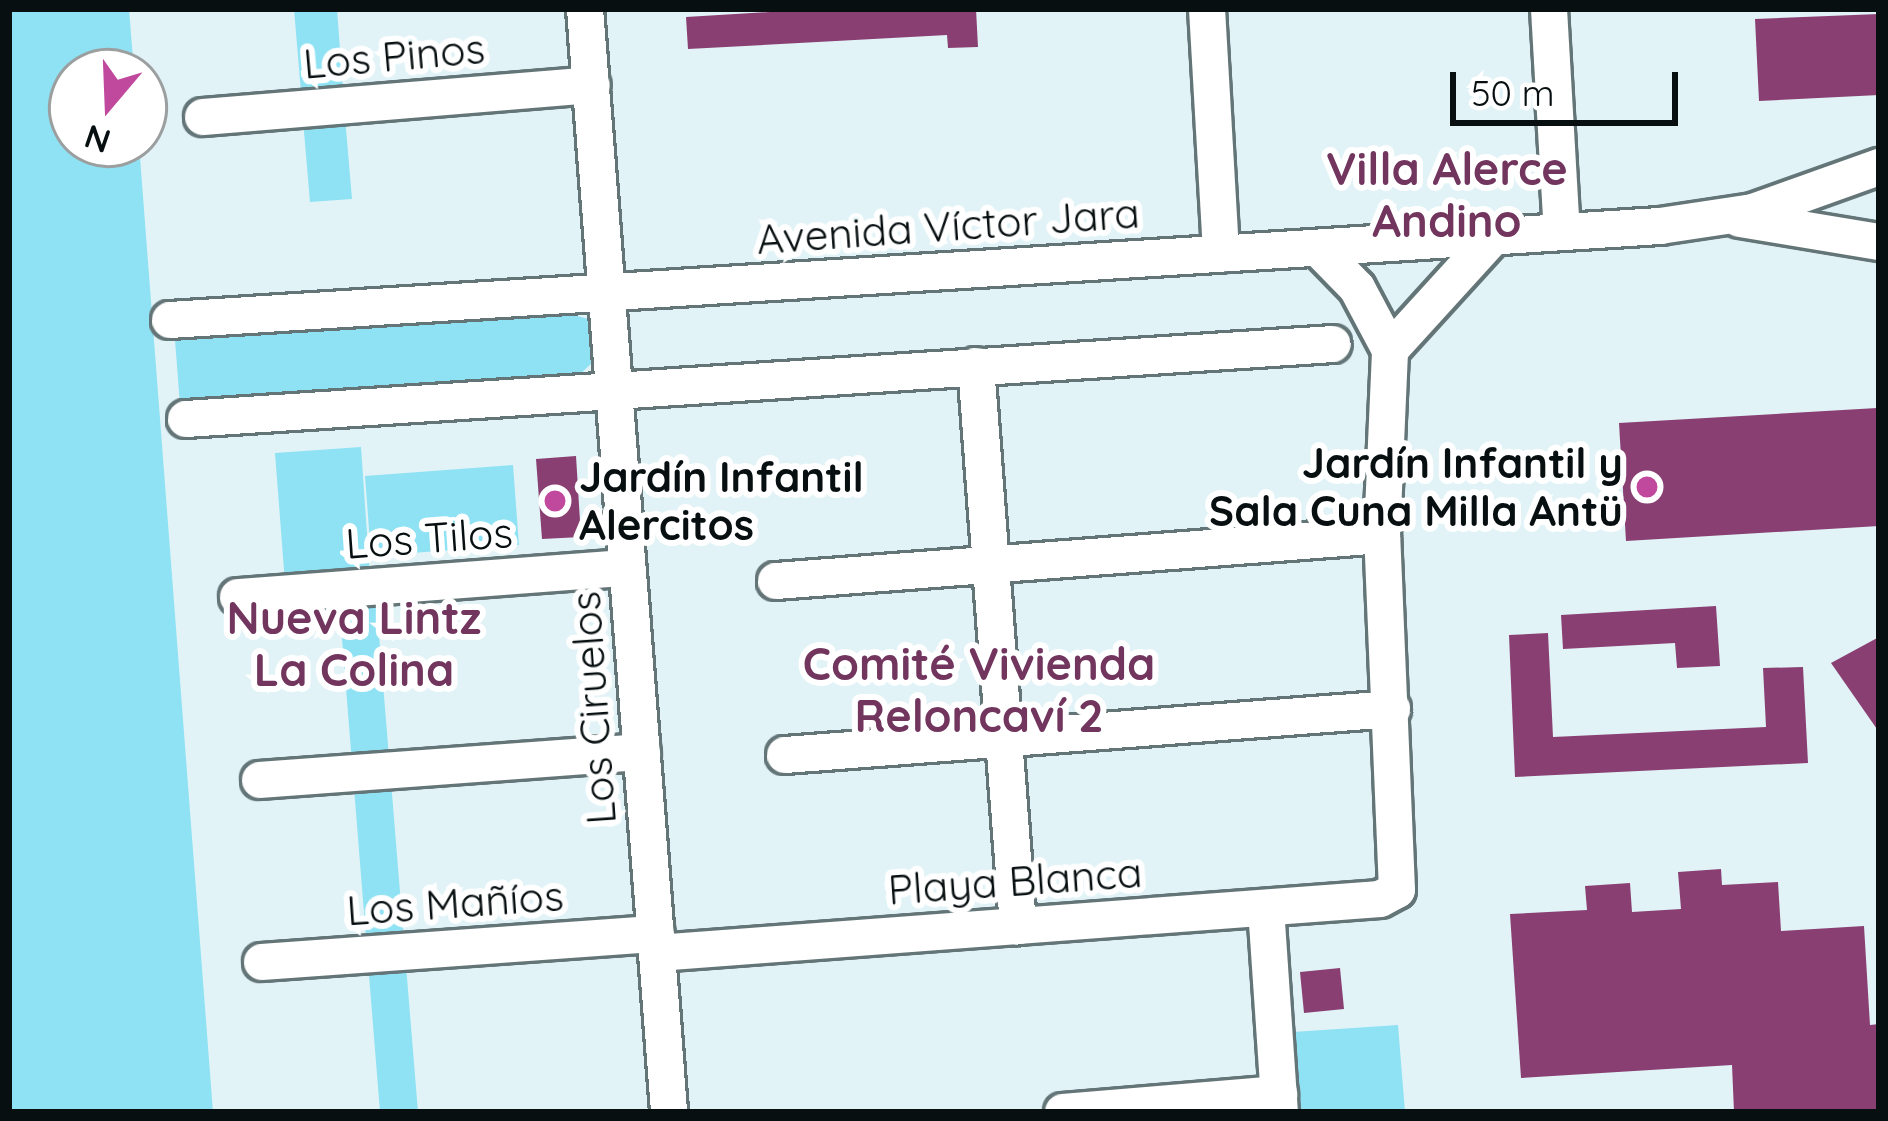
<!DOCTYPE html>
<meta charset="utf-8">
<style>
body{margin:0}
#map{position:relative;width:1888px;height:1121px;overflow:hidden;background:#e1f3f7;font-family:Quicksand,sans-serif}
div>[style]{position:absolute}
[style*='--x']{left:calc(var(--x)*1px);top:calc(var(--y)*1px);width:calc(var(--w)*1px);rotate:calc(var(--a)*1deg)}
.green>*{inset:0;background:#8fe2f3}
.building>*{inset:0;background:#8a3f72}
.roads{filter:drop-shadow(3px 0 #647578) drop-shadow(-3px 0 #647578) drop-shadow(0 3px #647578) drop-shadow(0 -3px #647578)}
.minor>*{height:36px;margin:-18px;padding:0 18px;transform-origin:18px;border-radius:18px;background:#fff}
.dots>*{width:33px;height:33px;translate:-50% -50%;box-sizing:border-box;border:6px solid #fff;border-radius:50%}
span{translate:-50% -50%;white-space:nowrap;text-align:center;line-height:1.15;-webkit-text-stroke:12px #fff;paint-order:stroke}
.street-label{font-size:42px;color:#080f10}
.poi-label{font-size:42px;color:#080f10;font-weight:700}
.right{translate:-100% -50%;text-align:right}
.left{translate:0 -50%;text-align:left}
.neighbourhood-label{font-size:45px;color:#71355e;font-weight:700}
.frame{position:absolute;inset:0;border:12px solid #080f10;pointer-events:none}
.north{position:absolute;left:48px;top:48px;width:120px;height:120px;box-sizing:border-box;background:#fff;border:3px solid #9c9f9f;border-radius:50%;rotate:199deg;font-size:33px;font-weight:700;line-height:48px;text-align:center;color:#080f10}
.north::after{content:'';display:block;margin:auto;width:42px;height:54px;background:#c1499d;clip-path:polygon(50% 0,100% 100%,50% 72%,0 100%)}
.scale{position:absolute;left:1450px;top:72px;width:228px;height:54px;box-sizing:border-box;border:6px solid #080f10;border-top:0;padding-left:15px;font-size:36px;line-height:42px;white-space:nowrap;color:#080f10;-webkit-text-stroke:9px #fff;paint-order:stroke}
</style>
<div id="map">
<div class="green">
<div style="clip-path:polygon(9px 9px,129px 9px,134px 72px,72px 72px,72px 144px,139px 144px,213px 1112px,9px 1112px)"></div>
<div style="clip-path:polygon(294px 9px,337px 9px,343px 90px,301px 92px)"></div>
<div style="clip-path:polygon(345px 117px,352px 199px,310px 202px,303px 120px)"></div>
<div style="clip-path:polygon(569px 314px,589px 319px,592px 363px,579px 375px,180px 405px,175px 340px)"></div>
<div style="clip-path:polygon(361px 447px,370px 577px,285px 583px,275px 453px)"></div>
<div style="clip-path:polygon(513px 465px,519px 545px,371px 556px,365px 476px)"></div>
<div style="clip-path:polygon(376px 598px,418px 1112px,380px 1112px,339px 601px)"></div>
<div style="clip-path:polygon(1398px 1025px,1405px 1112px,1300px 1112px,1293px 1032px)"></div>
</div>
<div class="building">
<div style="clip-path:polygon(818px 9px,976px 9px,978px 47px,948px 48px,947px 35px,688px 49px,686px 17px)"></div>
<div style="clip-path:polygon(1879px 14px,1879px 95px,1759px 101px,1755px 19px)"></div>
<div style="clip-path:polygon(1877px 408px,1879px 526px,1626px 541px,1619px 423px)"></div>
<div style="clip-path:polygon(576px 456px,581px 537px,542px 539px,536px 459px)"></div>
<div style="clip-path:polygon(1716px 606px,1720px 666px,1677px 668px,1675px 643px,1563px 649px,1561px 615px)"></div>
<div style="clip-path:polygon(1548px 633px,1553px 737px,1766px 727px,1763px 668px,1803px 667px,1808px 763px,1515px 777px,1509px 635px)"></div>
<div style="clip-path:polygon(1879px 637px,1879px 732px,1831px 663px)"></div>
<div style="clip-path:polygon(1721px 869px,1722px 885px,1778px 882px,1781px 931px,1864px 926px,1870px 1025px,1879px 1024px,1879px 1112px,1734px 1112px,1732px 1065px,1521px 1078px,1510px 914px,1587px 910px,1585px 886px,1630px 883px,1632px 912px,1681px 909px,1678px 872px)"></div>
<div style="clip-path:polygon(1340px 968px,1344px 1009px,1304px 1013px,1300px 972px)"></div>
</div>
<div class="roads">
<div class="minor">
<div style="--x:585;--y:9;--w:1106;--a:85.64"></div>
<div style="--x:1207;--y:9;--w:245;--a:86.7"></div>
<div style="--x:1549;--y:9;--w:223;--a:86.7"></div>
<div style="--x:203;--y:117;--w:390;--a:-4.7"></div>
<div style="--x:1740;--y:219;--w:141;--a:9.4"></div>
<div style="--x:170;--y:320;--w:1493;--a:-3.61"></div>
<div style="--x:1660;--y:226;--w:94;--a:-8.6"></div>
<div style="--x:1753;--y:212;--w:134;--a:-19.7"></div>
<div style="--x:1390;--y:350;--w:153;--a:-47.7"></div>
<div style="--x:976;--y:366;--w:562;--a:85.71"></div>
<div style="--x:186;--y:419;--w:1149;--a:-3.74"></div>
<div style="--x:776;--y:581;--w:608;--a:-4.34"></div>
<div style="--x:238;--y:597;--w:390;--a:-4.3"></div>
<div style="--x:785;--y:755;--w:609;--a:-4.33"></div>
<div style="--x:260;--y:780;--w:383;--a:-4.2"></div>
<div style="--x:1266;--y:908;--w:204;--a:86.1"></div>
<div style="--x:657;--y:953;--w:725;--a:-4.27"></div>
<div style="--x:1380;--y:899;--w:19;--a:-28"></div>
<div style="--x:1397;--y:890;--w:355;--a:-92.4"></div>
<div style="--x:1382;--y:535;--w:185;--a:-87.5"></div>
<div style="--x:1390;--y:350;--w:70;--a:-118"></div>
<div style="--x:1357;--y:288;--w:56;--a:-134.3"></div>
<div style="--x:262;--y:962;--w:395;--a:-4.1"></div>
<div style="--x:1063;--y:1112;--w:217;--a:-4.8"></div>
</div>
</div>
<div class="dots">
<div style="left:1647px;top:487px;background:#c1499d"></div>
<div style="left:555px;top:501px;background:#c1499d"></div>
</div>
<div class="street-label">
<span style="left:394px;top:56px;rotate:-5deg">Los Pinos</span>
<span style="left:948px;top:226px;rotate:-4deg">Avenida Víctor Jara</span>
<span style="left:429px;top:538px;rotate:-4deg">Los Tilos</span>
<span style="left:593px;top:708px;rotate:-94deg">Los Ciruelos</span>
<span style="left:1015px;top:881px;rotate:-4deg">Playa Blanca</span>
<span style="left:455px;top:903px;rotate:-4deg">Los Mañíos</span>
</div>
<div class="poi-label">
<span class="right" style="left:1623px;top:487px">Jardín Infantil y<br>Sala Cuna Milla Antü</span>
<span class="left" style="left:579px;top:501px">Jardín Infantil<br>Alercitos</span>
</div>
<div class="neighbourhood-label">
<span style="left:1447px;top:195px">Villa Alerce<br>Andino</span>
<span style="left:354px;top:644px">Nueva Lintz<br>La Colina</span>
<span style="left:979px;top:690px">Comité Vivienda<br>Reloncaví 2</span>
</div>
<div class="frame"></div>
<div class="north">N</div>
<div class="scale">50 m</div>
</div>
